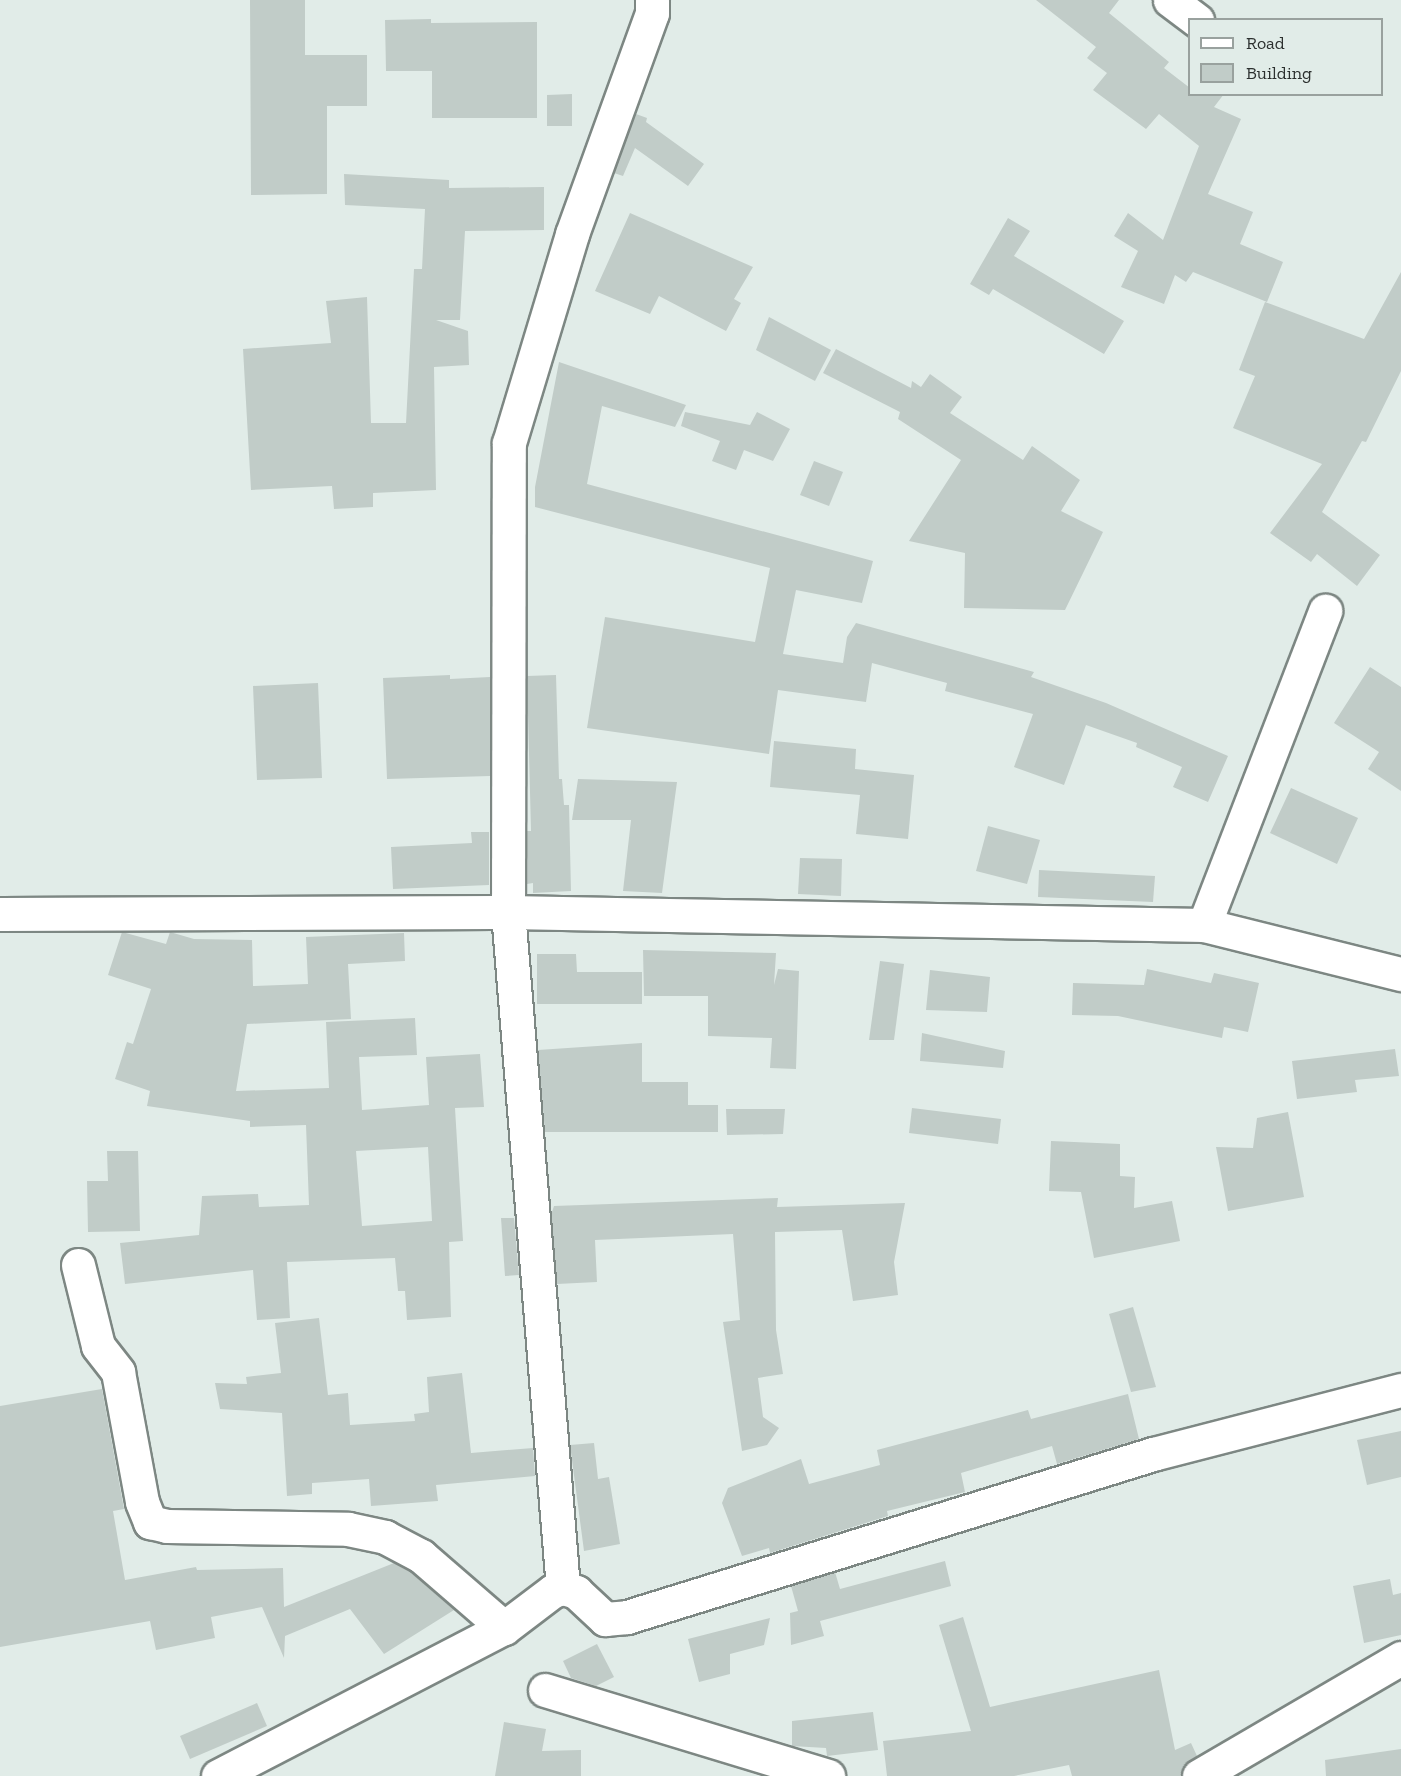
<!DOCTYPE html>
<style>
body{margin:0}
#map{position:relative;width:1401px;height:1776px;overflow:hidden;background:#e1ece8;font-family:"Zilla Slab",serif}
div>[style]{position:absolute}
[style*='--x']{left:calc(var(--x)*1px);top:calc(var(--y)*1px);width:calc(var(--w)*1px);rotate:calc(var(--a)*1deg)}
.building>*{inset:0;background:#c1ccc8}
.roads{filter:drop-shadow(2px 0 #7d8783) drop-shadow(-2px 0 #7d8783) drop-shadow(0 2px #7d8783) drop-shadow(0 -2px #7d8783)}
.minor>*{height:33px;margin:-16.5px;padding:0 16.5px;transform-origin:16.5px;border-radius:16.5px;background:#fff}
span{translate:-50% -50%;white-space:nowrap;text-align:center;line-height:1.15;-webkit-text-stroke:4.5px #e1ece8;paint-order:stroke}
.legend{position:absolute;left:1188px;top:18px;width:195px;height:78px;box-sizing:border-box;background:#e1ece8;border:2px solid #99a19e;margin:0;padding:8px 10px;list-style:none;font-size:18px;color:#2c302f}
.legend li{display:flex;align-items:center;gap:12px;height:30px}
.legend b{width:30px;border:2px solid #99a19e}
</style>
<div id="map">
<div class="building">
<div style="clip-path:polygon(250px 0,305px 0,305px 55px,367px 55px,367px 106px,327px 106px,327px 194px,251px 195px)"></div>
<div style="clip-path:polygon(1036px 0,1119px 0,1109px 13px,1169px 62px,1164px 68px,1190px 88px,1190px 94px,1224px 94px,1214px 107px,1241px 119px,1208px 194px,1253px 212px,1240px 244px,1283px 262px,1267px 302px,1193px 272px,1186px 282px,1175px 275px,1164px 304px,1121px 287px,1138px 251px,1114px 236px,1128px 213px,1163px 240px,1199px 146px,1159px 114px,1146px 129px,1093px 90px,1107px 73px,1087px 58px,1096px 47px)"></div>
<div style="clip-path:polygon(431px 19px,431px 23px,537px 22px,537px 118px,432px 118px,432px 71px,386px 71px,385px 20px)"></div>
<div style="clip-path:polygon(572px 94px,572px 126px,547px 126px,547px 95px)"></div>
<div style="clip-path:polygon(636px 114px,647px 118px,646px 122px,704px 164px,688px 186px,635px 148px,623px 176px,614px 173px)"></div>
<div style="clip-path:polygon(344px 174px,449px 180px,449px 188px,544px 187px,544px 230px,465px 231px,460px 320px,436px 320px,468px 331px,469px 365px,434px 367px,436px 490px,373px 493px,373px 507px,334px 509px,332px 486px,251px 490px,243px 349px,331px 343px,326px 301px,367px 297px,371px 423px,406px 423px,414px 269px,422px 269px,425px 209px,345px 205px)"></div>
<div style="clip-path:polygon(630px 213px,753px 267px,734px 299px,741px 303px,726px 331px,659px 296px,650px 314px,595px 291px)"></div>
<div style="clip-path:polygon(1008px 218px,1030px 231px,1014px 256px,1124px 321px,1104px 354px,993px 289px,989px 295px,970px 284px)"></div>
<div style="clip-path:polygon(1401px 272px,1401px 371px,1366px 442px,1362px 441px,1322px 512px,1380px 555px,1357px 586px,1317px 554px,1311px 562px,1270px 533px,1322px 464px,1233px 428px,1255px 376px,1239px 370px,1265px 302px,1364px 339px)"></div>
<div style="clip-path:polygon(769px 317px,831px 350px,815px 381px,756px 350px)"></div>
<div style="clip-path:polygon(836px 349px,911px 388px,912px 381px,921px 387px,930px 374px,962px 397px,950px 413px,1023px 460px,1032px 446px,1080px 480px,1061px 511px,1103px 532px,1065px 610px,964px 608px,965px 553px,909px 541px,961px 460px,898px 419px,900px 412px,823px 373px)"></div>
<div style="clip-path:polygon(559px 362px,686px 405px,675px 427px,602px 406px,587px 484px,873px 561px,862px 603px,796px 590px,783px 654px,843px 663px,847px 637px,856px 623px,1034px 672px,1031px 677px,1106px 703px,1228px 756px,1208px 802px,1173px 787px,1182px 767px,1136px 747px,1137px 743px,1086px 725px,1064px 785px,1014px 767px,1033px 714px,945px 691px,947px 683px,872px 663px,866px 702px,778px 690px,769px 754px,587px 728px,605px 617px,755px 642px,770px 568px,535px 507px,535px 487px)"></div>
<div style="clip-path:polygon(685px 412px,750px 425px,757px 412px,790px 429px,773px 461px,744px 450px,736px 470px,712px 461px,720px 441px,681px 426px)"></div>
<div style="clip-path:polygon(814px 461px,843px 472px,829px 506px,800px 495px)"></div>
<div style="clip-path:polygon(1370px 667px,1401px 687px,1401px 791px,1368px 769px,1379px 752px,1334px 723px)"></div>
<div style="clip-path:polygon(450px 675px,450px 679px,490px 677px,490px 776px,387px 779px,383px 678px)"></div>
<div style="clip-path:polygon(556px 675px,559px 779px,562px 779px,564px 805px,569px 805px,571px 891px,533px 893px,533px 883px,527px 884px,527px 831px,531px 831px,527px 676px)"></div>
<div style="clip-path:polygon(318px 683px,322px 778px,257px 780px,253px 686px)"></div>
<div style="clip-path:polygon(774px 741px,856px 749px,855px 769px,914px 775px,908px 839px,856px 834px,860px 795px,770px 787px)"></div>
<div style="clip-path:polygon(578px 779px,677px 782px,662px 893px,623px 891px,631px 820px,572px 820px)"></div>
<div style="clip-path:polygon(1291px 788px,1358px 818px,1337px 864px,1270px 833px)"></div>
<div style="clip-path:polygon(988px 826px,1040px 840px,1027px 884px,976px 871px)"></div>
<div style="clip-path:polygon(471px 832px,489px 832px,489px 885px,393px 889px,391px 847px,472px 843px)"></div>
<div style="clip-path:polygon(800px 858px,842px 859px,841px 896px,798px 894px)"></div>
<div style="clip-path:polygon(1039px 870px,1155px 876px,1153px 902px,1038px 897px)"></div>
<div style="clip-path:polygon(evenodd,122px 932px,166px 944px,170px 932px,194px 939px,252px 940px,253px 986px,308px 984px,306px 937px,404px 933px,405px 961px,348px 964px,351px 1019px,247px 1024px,236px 1091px,329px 1088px,326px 1022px,415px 1018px,417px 1055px,359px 1057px,362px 1110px,429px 1105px,426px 1057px,480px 1054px,484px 1107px,455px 1108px,463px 1241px,449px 1242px,451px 1317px,407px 1320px,405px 1291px,398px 1291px,395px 1258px,287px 1262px,290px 1318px,257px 1320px,253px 1270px,125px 1284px,120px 1243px,199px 1235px,202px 1196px,258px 1194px,259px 1207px,309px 1205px,306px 1125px,250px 1127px,250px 1121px,147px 1106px,150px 1091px,115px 1079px,127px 1042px,133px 1044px,151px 989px,108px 975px,122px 932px,428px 1147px,432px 1221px,362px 1226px,356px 1151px,428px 1147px)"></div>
<div style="clip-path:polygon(643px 950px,776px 953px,774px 985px,778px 969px,799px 971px,796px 1069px,770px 1068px,772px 1038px,708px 1036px,708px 996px,644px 996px)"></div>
<div style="clip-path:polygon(537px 954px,576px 954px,577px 972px,642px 972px,642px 1004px,537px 1004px)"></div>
<div style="clip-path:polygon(880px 961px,904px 964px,894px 1040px,869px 1040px)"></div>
<div style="clip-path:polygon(1147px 969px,1211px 983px,1214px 973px,1259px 983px,1248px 1032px,1224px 1027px,1222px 1038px,1118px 1016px,1072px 1015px,1073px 983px,1144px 985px)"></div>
<div style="clip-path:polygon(930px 970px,990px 977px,987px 1012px,926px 1010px)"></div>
<div style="clip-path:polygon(922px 1033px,1005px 1051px,1003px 1068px,920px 1061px)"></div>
<div style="clip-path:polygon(642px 1043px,642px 1082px,688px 1082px,688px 1105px,718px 1105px,718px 1132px,545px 1132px,538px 1050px)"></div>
<div style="clip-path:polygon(1395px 1049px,1399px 1076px,1355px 1080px,1357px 1092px,1297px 1099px,1292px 1061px)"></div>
<div style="clip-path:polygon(912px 1108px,1001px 1119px,998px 1144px,909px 1133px)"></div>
<div style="clip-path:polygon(726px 1109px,785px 1109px,783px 1134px,727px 1135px)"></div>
<div style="clip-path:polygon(1288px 1112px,1304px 1197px,1228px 1211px,1216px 1147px,1253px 1148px,1257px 1118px)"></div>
<div style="clip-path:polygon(1051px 1141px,1120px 1144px,1120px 1176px,1135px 1177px,1134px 1208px,1172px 1201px,1180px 1241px,1094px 1258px,1081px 1192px,1049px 1191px)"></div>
<div style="clip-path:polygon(107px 1151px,138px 1151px,140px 1231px,88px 1232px,87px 1181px,108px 1181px)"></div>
<div style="clip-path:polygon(778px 1198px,777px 1207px,905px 1203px,894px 1262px,898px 1295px,853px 1301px,842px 1230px,775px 1232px,776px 1330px,783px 1374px,758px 1378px,763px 1417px,779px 1428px,767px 1445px,742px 1451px,723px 1322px,740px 1320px,733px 1234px,595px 1240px,597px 1282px,557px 1284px,551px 1215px,554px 1206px)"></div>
<div style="clip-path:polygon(501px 1218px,514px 1218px,519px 1275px,505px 1276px)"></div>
<div style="clip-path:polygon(1133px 1307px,1156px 1387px,1131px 1392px,1109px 1314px)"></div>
<div style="clip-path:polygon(319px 1318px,328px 1395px,348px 1393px,350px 1425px,415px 1421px,414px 1414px,429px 1412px,427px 1377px,462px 1373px,471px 1453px,533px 1448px,535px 1476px,436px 1485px,438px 1501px,371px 1506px,369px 1479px,312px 1483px,312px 1494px,287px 1496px,282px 1413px,220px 1409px,215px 1383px,247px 1384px,246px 1377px,281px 1373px,275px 1323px)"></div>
<div style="clip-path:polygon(102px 1389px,124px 1509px,113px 1511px,125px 1580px,196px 1567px,197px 1570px,283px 1568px,284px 1607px,394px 1563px,410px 1572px,454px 1610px,384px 1654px,350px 1609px,285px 1636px,284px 1658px,262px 1607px,211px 1617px,215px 1638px,156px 1650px,150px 1621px,0 1647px,0 1406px)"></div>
<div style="clip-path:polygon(1128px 1394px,1139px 1439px,1057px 1464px,1052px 1446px,961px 1473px,965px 1492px,887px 1511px,888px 1516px,770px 1553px,769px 1548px,742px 1556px,722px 1503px,728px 1488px,801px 1459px,809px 1484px,880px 1465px,877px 1450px,1028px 1410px,1031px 1419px)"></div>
<div style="clip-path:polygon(1401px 1431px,1401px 1477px,1367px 1485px,1357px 1440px)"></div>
<div style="clip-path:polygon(594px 1443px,598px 1479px,609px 1477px,620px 1544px,584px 1551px,570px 1445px)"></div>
<div style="clip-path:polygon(945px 1561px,951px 1586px,820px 1621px,824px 1636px,791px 1645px,790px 1613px,798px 1611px,791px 1586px,835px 1572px,840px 1589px)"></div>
<div style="clip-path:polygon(1390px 1579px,1393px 1595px,1401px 1593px,1401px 1635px,1364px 1643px,1353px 1586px)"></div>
<div style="clip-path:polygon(963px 1617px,990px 1707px,1159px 1670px,1175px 1750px,1191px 1743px,1197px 1756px,1183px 1766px,1180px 1776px,1072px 1776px,1069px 1765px,1014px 1776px,887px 1776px,883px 1741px,971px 1731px,939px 1625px)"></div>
<div style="clip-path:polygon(770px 1618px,764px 1645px,730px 1654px,730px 1674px,699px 1682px,688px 1639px)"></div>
<div style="clip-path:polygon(597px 1644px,614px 1677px,596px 1686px,571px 1678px,563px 1661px)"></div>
<div style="clip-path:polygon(257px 1703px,267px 1726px,190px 1759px,180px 1736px)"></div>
<div style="clip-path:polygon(873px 1712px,878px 1750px,827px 1756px,826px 1748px,792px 1746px,792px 1721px)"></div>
<div style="clip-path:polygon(504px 1722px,546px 1729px,542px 1751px,581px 1750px,581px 1776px,495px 1776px)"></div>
<div style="clip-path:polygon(1401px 1749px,1401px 1776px,1326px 1776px,1325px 1760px)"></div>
</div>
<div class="roads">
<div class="minor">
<div style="--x:1170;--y:0;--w:34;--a:37"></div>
<div style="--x:0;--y:914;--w:508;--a:-0.23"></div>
<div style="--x:508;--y:912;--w:696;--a:1.07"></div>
<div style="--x:1204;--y:925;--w:203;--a:14"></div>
<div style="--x:1204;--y:925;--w:337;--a:-68.9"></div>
<div style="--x:78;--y:1265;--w:83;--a:76.1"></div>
<div style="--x:98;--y:1346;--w:33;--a:52"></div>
<div style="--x:118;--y:1372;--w:132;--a:79.5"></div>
<div style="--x:142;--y:1502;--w:22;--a:68"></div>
<div style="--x:150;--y:1522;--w:17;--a:13"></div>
<div style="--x:167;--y:1526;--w:181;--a:0.9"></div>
<div style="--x:348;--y:1529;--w:38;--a:12"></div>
<div style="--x:385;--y:1537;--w:41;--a:27.8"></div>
<div style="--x:421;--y:1556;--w:110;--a:40.9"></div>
<div style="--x:563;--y:1588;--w:678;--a:-94.65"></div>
<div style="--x:508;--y:912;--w:469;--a:-89.9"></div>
<div style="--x:509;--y:443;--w:218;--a:-73.2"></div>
<div style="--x:572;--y:234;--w:235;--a:-70.1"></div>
<div style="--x:652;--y:13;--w:13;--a:-90"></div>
<div style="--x:545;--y:1690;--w:296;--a:16.9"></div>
<div style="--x:218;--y:1776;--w:322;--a:-27.4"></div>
<div style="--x:504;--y:1628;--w:61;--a:-37.1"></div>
<div style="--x:553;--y:1591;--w:10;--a:-17"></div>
<div style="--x:563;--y:1588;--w:14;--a:17"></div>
<div style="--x:576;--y:1592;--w:40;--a:43"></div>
<div style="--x:605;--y:1619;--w:22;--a:-5"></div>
<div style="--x:627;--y:1617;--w:551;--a:-17.22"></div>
<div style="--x:1153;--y:1454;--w:256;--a:-14.5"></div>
<div style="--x:1199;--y:1776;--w:234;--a:-30.3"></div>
</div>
</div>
<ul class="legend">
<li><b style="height:8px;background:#fff"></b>Road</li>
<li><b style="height:16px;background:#c1ccc8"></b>Building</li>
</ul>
</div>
